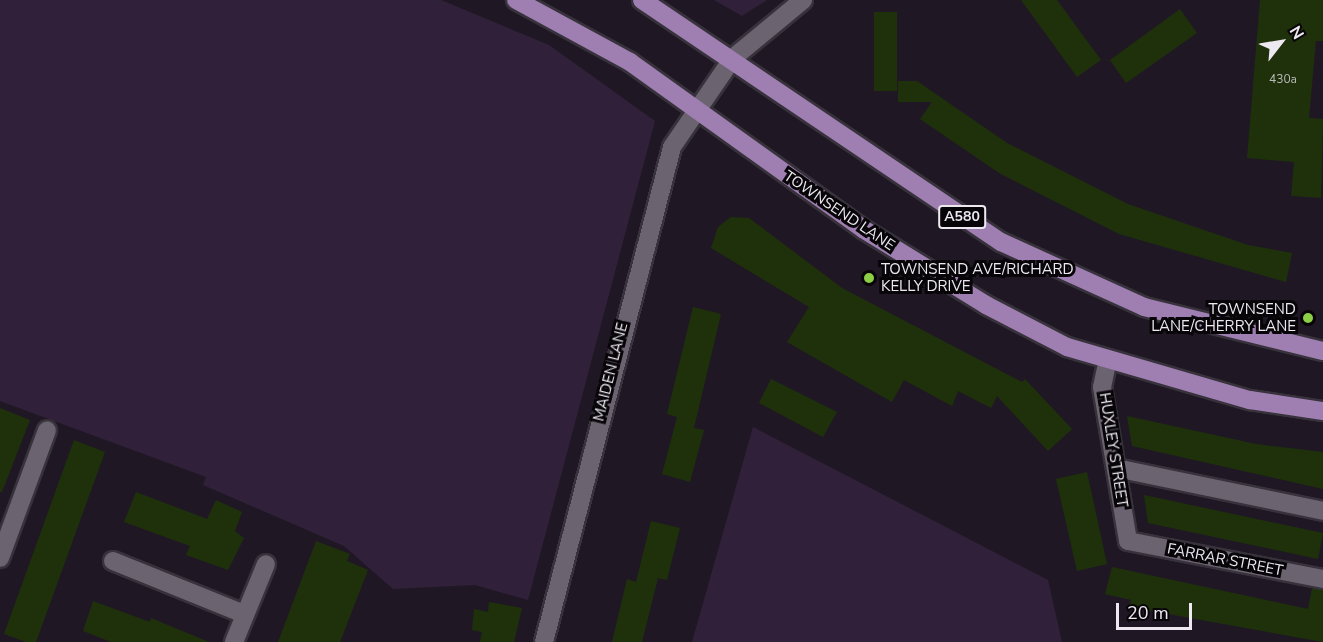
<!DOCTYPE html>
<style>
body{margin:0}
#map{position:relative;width:1323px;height:642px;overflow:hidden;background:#1f1824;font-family:"Nunito Sans",sans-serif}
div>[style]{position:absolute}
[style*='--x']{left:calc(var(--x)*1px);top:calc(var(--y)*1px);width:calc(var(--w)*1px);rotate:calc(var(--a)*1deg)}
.green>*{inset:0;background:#31203a}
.building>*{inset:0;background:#1f310b}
.roads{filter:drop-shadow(2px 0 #37323b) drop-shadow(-2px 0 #37323b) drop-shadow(0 2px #37323b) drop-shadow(0 -2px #37323b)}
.minor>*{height:18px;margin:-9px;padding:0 9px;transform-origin:9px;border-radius:9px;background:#6c6371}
.major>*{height:18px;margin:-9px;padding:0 9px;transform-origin:9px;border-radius:9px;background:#9f7eb1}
.dots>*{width:16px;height:16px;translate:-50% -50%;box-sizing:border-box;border:3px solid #080509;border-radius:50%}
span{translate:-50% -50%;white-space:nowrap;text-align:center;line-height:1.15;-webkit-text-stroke:6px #080509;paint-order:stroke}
.number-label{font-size:12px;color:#babbb8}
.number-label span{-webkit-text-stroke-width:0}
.shield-label span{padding:2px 4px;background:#080509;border:2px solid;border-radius:4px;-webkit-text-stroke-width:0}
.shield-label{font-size:14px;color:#eee9f1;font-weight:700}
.street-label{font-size:15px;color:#eee9f1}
.poi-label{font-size:15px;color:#eee9f1}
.left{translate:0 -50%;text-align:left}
.right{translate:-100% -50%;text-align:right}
.north{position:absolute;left:1251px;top:12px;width:60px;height:60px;-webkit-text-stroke:4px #080509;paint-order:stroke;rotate:59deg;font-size:16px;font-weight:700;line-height:24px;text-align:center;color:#eee9f1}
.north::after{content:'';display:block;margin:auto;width:21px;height:27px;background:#eee9f1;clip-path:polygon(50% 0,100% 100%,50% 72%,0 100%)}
.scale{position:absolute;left:1116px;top:603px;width:76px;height:27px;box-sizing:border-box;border:3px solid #eee9f1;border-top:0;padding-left:8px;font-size:18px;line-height:21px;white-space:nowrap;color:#eee9f1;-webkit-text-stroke:4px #080509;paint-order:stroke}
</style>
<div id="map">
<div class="green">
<div style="clip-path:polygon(0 0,441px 0,549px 45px,655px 121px,528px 600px,475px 585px,393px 589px,344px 546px,203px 485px,206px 477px,0 401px)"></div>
<div style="clip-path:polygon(714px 0,767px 0,742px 16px)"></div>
<div style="clip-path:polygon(753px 427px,1048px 580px,1062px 642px,692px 642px)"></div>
</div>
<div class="building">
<div style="clip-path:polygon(1021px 0,1057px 0,1101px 60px,1077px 77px)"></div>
<div style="clip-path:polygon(1260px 0,1323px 0,1323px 41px,1316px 41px,1309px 118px,1323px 119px,1321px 198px,1291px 196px,1294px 162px,1247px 158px)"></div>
<div style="clip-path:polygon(1180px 9px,1197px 33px,1126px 83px,1110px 60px)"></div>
<div style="clip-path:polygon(874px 12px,897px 12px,897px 91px,874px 91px)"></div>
<div style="clip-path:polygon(898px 81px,917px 81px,1007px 143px,1128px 204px,1248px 245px,1292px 253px,1286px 282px,1119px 234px,999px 173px,920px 119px,932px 102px,898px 102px)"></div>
<div style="clip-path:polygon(731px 217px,749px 218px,842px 288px,1022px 382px,1025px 379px,1072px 429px,1048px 451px,997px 396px,991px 408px,958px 391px,952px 406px,904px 380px,892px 402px,787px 342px,809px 307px,711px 248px,718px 227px)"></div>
<div style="clip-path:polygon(693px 307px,721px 314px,694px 428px,704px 430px,690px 482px,662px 474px,677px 417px,667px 414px)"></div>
<div style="clip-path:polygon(771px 379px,837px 412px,823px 437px,759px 403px)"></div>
<div style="clip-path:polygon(0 408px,30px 420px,2px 492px,0 492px)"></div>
<div style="clip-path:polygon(1127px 416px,1256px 444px,1323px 452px,1323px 489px,1132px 446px)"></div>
<div style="clip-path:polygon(74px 440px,105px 452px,36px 642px,26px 642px,4px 634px)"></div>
<div style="clip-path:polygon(1087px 472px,1107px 564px,1077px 571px,1056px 479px)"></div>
<div style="clip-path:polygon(136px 492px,207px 519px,216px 500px,242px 512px,235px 531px,244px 538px,228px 570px,186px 555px,190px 546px,124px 522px)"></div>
<div style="clip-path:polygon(1144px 495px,1323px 533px,1318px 559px,1148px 523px)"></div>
<div style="clip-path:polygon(651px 521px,680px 528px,667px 580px,658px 578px,642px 642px,612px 642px,627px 579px,636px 582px)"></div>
<div style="clip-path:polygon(316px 541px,350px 554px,347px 561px,368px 570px,340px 642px,278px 642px)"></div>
<div style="clip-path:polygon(1112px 567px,1308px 609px,1312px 588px,1323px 590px,1323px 642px,1129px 607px,1131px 600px,1105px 594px)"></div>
<div style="clip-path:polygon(93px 601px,150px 622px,151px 618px,209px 642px,111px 642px,83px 631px)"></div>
<div style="clip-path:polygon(489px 602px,522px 608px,514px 642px,480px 642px,482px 632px,472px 630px,474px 609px,488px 612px)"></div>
</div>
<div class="roads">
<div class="minor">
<div style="--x:1108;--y:359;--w:29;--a:102"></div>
<div style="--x:1102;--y:387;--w:156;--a:80.4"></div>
<div style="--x:1128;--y:541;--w:199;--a:11"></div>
<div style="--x:1116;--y:468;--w:211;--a:11.7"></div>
<div style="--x:0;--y:558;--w:136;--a:-69.8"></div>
<div style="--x:113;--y:561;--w:141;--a:22"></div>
<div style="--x:234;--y:642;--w:84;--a:-67.7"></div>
<div style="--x:544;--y:642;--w:511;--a:-75.5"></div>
<div style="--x:672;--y:147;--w:108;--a:-55.6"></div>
<div style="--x:733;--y:58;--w:91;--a:-39.6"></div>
</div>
<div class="major">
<div style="--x:516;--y:0;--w:130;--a:28.5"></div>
<div style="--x:630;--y:62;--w:287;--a:35.6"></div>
<div style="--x:863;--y:229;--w:145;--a:31.7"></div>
<div style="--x:986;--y:305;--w:91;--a:27.4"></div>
<div style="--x:1067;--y:347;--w:191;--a:16.2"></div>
<div style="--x:1250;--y:400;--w:74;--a:8.6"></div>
<div style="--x:642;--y:0;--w:433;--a:34"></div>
<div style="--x:1001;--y:242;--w:157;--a:24.4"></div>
<div style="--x:1144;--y:307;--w:184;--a:13.8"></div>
</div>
</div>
<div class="dots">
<div style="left:869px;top:278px;background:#8cce45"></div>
<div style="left:1308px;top:318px;background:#8cce45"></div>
</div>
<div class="number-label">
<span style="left:1283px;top:80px">430a</span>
</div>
<div class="shield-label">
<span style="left:962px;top:217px">A580</span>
</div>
<div class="street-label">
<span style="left:839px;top:211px;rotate:34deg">TOWNSEND LANE</span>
<span style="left:611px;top:372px;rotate:-76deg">MAIDEN LANE</span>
<span style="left:1113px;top:450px;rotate:81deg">HUXLEY STREET</span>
<span style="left:1225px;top:560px;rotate:11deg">FARRAR STREET</span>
</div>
<div class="poi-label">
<span class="left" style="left:881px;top:278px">TOWNSEND AVE/RICHARD<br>KELLY DRIVE</span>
<span class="right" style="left:1296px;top:318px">TOWNSEND<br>LANE/CHERRY LANE</span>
</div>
<div class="north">N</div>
<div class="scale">20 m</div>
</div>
